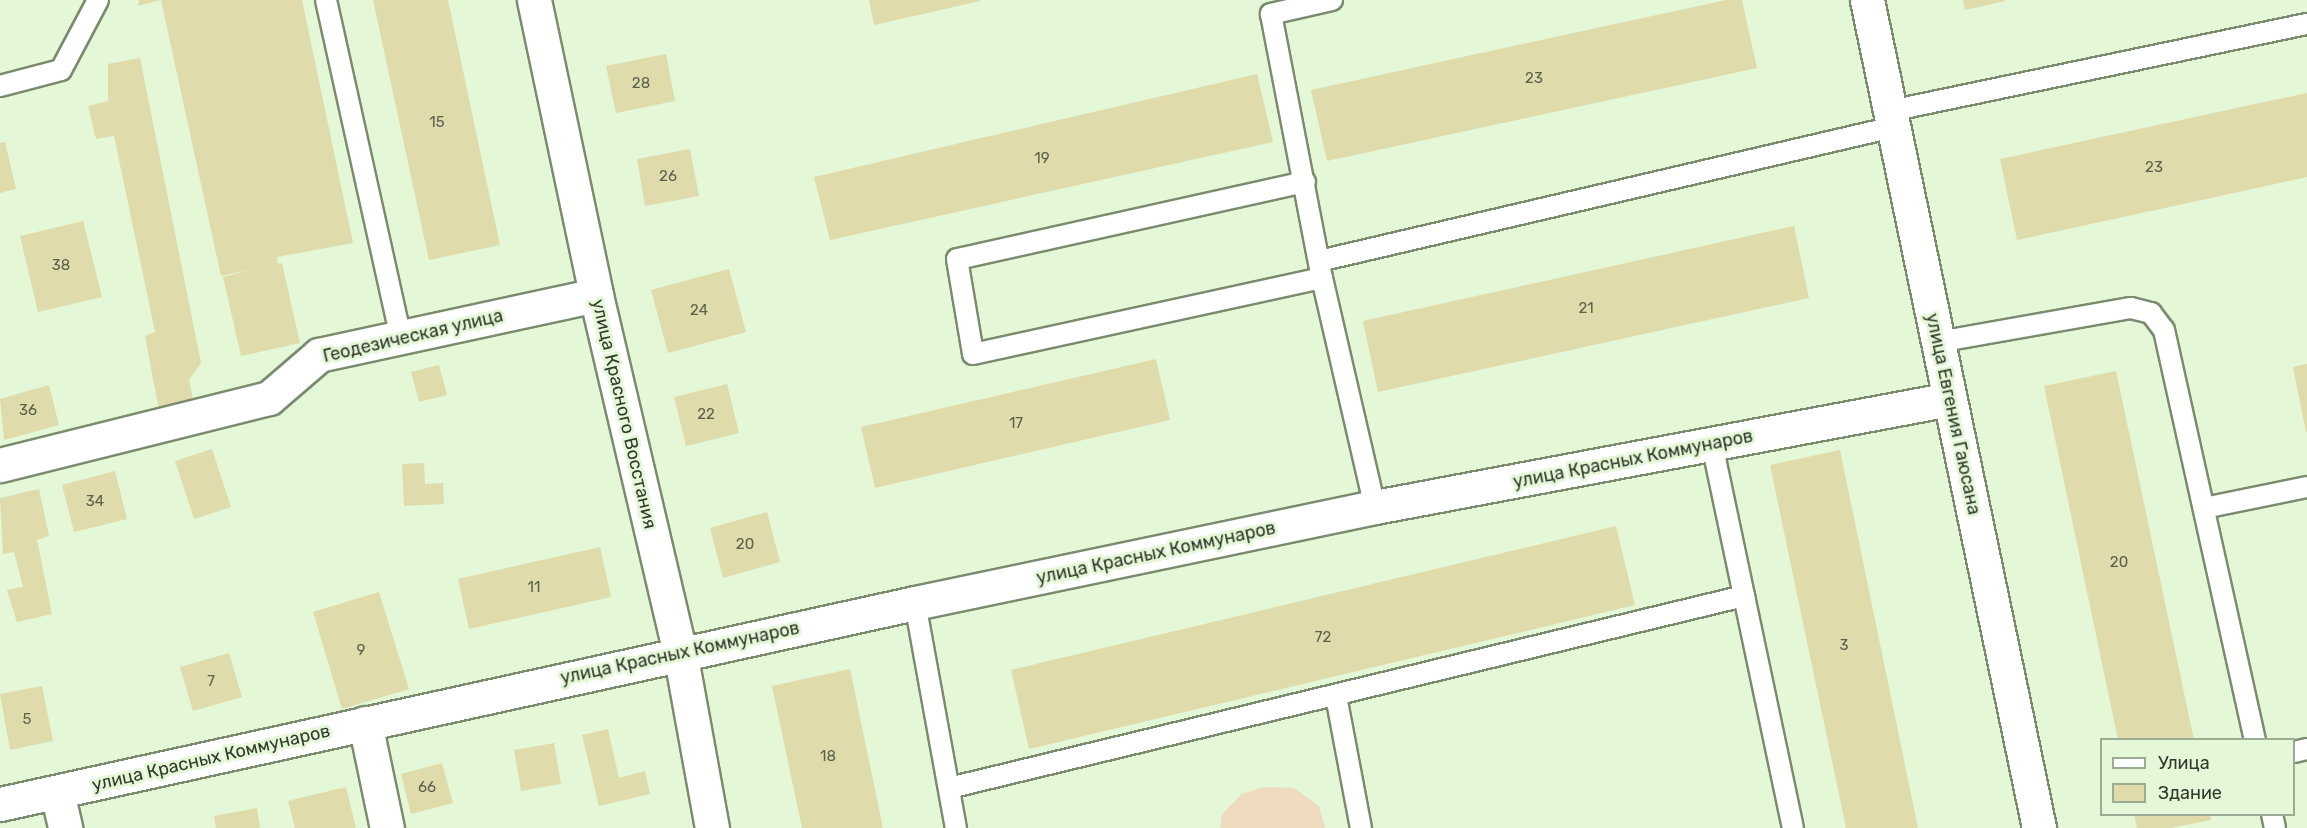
<!DOCTYPE html>
<meta charset="utf-8">
<style>
body{margin:0}
#map{position:relative;width:2307px;height:828px;overflow:hidden;background:#e4f7d7;font-family:Rubik,sans-serif}
div>[style]{position:absolute}
[style*='--x']{left:calc(var(--x)*1px);top:calc(var(--y)*1px);width:calc(var(--w)*1px);rotate:calc(var(--a)*1deg)}
.green>*{inset:0;background:#efdbbf}
.building>*{inset:0;background:#dfdbab}
.roads{filter:drop-shadow(2px 0 #7a8b6e) drop-shadow(-2px 0 #7a8b6e) drop-shadow(0 2px #7a8b6e) drop-shadow(0 -2px #7a8b6e)}
.service>*{height:20px;margin:-10px;padding:0 10px;transform-origin:10px;border-radius:10px;background:#fff}
.minor>*{height:33px;margin:-16.5px;padding:0 16.5px;transform-origin:16.5px;border-radius:16.5px;background:#fff}
span{translate:-50% -50%;white-space:nowrap;text-align:center;line-height:1.15;-webkit-text-stroke:6px #e4f7d7;paint-order:stroke}
.number-label{font-size:15px;color:#5c614c}
.number-label span{-webkit-text-stroke-width:0}
.street-label{font-size:18px;color:#31382c}
.legend{position:absolute;left:2100px;top:738px;width:195px;height:78px;box-sizing:border-box;background:#e4f7d7;border:2px solid #9cab93;margin:0;padding:8px 10px;list-style:none;font-size:18px;color:#31382c}
.legend li{display:flex;align-items:center;gap:12px;height:30px}
.legend b{width:30px;border:2px solid #9cab93}
</style>
<div id="map">
<div class="green">
<div style="clip-path:polygon(1264px 787px,1294px 788px,1319px 806px,1325px 828px,1220px 828px,1222px 814px,1242px 794px)"></div>
</div>
<div class="building">
<div style="clip-path:polygon(139px 0,302px 0,353px 243px,277px 257px,278px 264px,282px 263px,300px 343px,241px 356px,223px 277px,253px 269px,221px 276px,161px 0,138px 6px)"></div>
<div style="clip-path:polygon(373px 0,448px 0,500px 245px,429px 260px)"></div>
<div style="clip-path:polygon(869px 0,980px 0,980px 1px,874px 25px)"></div>
<div style="clip-path:polygon(1726px 0,1742px 0,1757px 68px,1327px 161px,1311px 90px)"></div>
<div style="clip-path:polygon(1963px 0,2005px 0,2005px 1px,1965px 10px)"></div>
<div style="clip-path:polygon(666px 54px,675px 101px,616px 113px,606px 66px)"></div>
<div style="clip-path:polygon(140px 58px,201px 363px,189px 380px,194px 404px,159px 411px,145px 336px,155px 332px,114px 136px,96px 139px,88px 106px,108px 101px,108px 64px)"></div>
<div style="clip-path:polygon(1257px 74px,1273px 142px,830px 240px,814px 177px)"></div>
<div style="clip-path:polygon(2307px 93px,2307px 177px,2017px 240px,2000px 159px)"></div>
<div style="clip-path:polygon(5px 142px,16px 189px,0 193px,0 143px)"></div>
<div style="clip-path:polygon(690px 149px,699px 196px,645px 206px,637px 159px)"></div>
<div style="clip-path:polygon(83px 221px,102px 297px,38px 312px,20px 236px)"></div>
<div style="clip-path:polygon(1794px 226px,1809px 298px,1378px 392px,1363px 321px)"></div>
<div style="clip-path:polygon(729px 269px,746px 332px,668px 353px,651px 290px)"></div>
<div style="clip-path:polygon(1156px 359px,1170px 420px,875px 488px,861px 427px)"></div>
<div style="clip-path:polygon(2307px 364px,2307px 432px,2306px 432px,2293px 367px)"></div>
<div style="clip-path:polygon(439px 365px,447px 395px,419px 402px,411px 372px)"></div>
<div style="clip-path:polygon(2116px 371px,2194px 740px,2118px 740px,2044px 386px)"></div>
<div style="clip-path:polygon(727px 384px,739px 433px,686px 446px,674px 397px)"></div>
<div style="clip-path:polygon(49px 385px,59px 425px,4px 440px,0 399px)"></div>
<div style="clip-path:polygon(212px 449px,231px 507px,194px 519px,175px 461px)"></div>
<div style="clip-path:polygon(1840px 450px,1918px 828px,1846px 828px,1770px 465px)"></div>
<div style="clip-path:polygon(424px 463px,425px 484px,443px 483px,444px 504px,404px 506px,402px 464px)"></div>
<div style="clip-path:polygon(115px 471px,127px 519px,74px 532px,62px 485px)"></div>
<div style="clip-path:polygon(39px 489px,49px 536px,37px 540px,52px 614px,17px 622px,7px 590px,23px 587px,14px 552px,3px 554px,0 498px)"></div>
<div style="clip-path:polygon(767px 512px,780px 562px,723px 578px,710px 528px)"></div>
<div style="clip-path:polygon(1616px 526px,1635px 605px,1029px 749px,1011px 670px)"></div>
<div style="clip-path:polygon(600px 547px,611px 597px,469px 629px,458px 579px)"></div>
<div style="clip-path:polygon(379px 592px,409px 689px,342px 709px,313px 612px)"></div>
<div style="clip-path:polygon(229px 653px,242px 697px,193px 711px,180px 667px)"></div>
<div style="clip-path:polygon(850px 669px,883px 828px,802px 828px,772px 686px)"></div>
<div style="clip-path:polygon(42px 686px,53px 741px,10px 750px,0 694px)"></div>
<div style="clip-path:polygon(608px 729px,619px 778px,645px 771px,650px 794px,599px 806px,582px 735px)"></div>
<div style="clip-path:polygon(554px 743px,561px 784px,521px 791px,514px 750px)"></div>
<div style="clip-path:polygon(442px 763px,453px 803px,411px 814px,401px 774px)"></div>
<div style="clip-path:polygon(346px 787px,356px 828px,295px 828px,288px 801px)"></div>
<div style="clip-path:polygon(257px 808px,260px 828px,216px 828px,214px 816px)"></div>
<div style="clip-path:polygon(2134px 814px,2210px 814px,2211px 820px,2171px 828px,2137px 828px)"></div>
</div>
<div class="roads">
<div class="service">
<div style="--x:326;--y:0;--w:345;--a:77.5"></div>
<div style="--x:1332;--y:0;--w:63;--a:167.1"></div>
<div style="--x:1271;--y:14;--w:269;--a:79.1"></div>
<div style="--x:1322;--y:278;--w:235;--a:77"></div>
<div style="--x:0;--y:86;--w:63;--a:-14.7"></div>
<div style="--x:61;--y:70;--w:79;--a:-62.1"></div>
<div style="--x:1890;--y:111;--w:426;--a:-11.8"></div>
<div style="--x:1305;--y:182;--w:356;--a:167.5"></div>
<div style="--x:957;--y:259;--w:96;--a:80.4"></div>
<div style="--x:973;--y:354;--w:357;--a:-12.3"></div>
<div style="--x:1319;--y:261;--w:589;--a:-13.14"></div>
<div style="--x:1938;--y:342;--w:196;--a:-10"></div>
<div style="--x:2131;--y:308;--w:21;--a:14"></div>
<div style="--x:2151;--y:313;--w:21;--a:53"></div>
<div style="--x:2164;--y:330;--w:420;--a:77.5"></div>
<div style="--x:1712;--y:444;--w:392;--a:78.1"></div>
<div style="--x:2204;--y:508;--w:105;--a:-11.5"></div>
<div style="--x:915;--y:603;--w:229;--a:79.7"></div>
<div style="--x:1336;--y:696;--w:134;--a:79.3"></div>
<div style="--x:2294;--y:752;--w:13;--a:-13"></div>
<div style="--x:949;--y:788;--w:818;--a:-13.58"></div>
<div style="--x:2272;--y:814;--w:14;--a:78"></div>
</div>
<div class="minor">
<div style="--x:534;--y:0;--w:301;--a:78.1"></div>
<div style="--x:596;--y:295;--w:367;--a:76.8"></div>
<div style="--x:680;--y:652;--w:179;--a:79.7"></div>
<div style="--x:1867;--y:0;--w:846;--a:78.26"></div>
<div style="--x:0;--y:465;--w:277;--a:-14"></div>
<div style="--x:269;--y:398;--w:66;--a:-40.7"></div>
<div style="--x:319;--y:355;--w:283;--a:-12.2"></div>
<div style="--x:365;--y:723;--w:107;--a:78.2"></div>
<div style="--x:57;--y:792;--w:37;--a:77"></div>
<div style="--x:0;--y:804;--w:937;--a:-12.39"></div>
<div style="--x:915;--y:603;--w:470;--a:-11.8"></div>
<div style="--x:1375;--y:507;--w:585;--a:-10.64"></div>
</div>
</div>
<div class="number-label">
<span style="left:1534px;top:79px">23</span>
<span style="left:641px;top:84px">28</span>
<span style="left:437px;top:123px">15</span>
<span style="left:1042px;top:159px">19</span>
<span style="left:2154px;top:168px">23</span>
<span style="left:668px;top:177px">26</span>
<span style="left:61px;top:266px">38</span>
<span style="left:1586px;top:309px">21</span>
<span style="left:699px;top:311px">24</span>
<span style="left:28px;top:411px">36</span>
<span style="left:706px;top:415px">22</span>
<span style="left:1016px;top:424px">17</span>
<span style="left:95px;top:502px">34</span>
<span style="left:745px;top:545px">20</span>
<span style="left:2119px;top:563px">20</span>
<span style="left:534px;top:588px">11</span>
<span style="left:1323px;top:638px">72</span>
<span style="left:1844px;top:646px">3</span>
<span style="left:361px;top:651px">9</span>
<span style="left:211px;top:682px">7</span>
<span style="left:27px;top:720px">5</span>
<span style="left:828px;top:757px">18</span>
<span style="left:427px;top:788px">66</span>
</div>
<div class="street-label">
<span style="left:413px;top:336px;rotate:-13deg">Геодезическая улица</span>
<span style="left:624px;top:414px;rotate:77deg">улица Красного Восстания</span>
<span style="left:1953px;top:414px;rotate:78deg">улица Евгения Гаюсана</span>
<span style="left:1633px;top:459px;rotate:-11deg">улица Красных Коммунаров</span>
<span style="left:1156px;top:553px;rotate:-12deg">улица Красных Коммунаров</span>
<span style="left:680px;top:653px;rotate:-12deg">улица Красных Коммунаров</span>
<span style="left:211px;top:758px;rotate:-13deg">улица Красных Коммунаров</span>
</div>
<ul class="legend">
<li><b style="height:8px;background:#fff"></b>Улица</li>
<li><b style="height:16px;background:#dfdbab"></b>Здание</li>
</ul>
</div>
